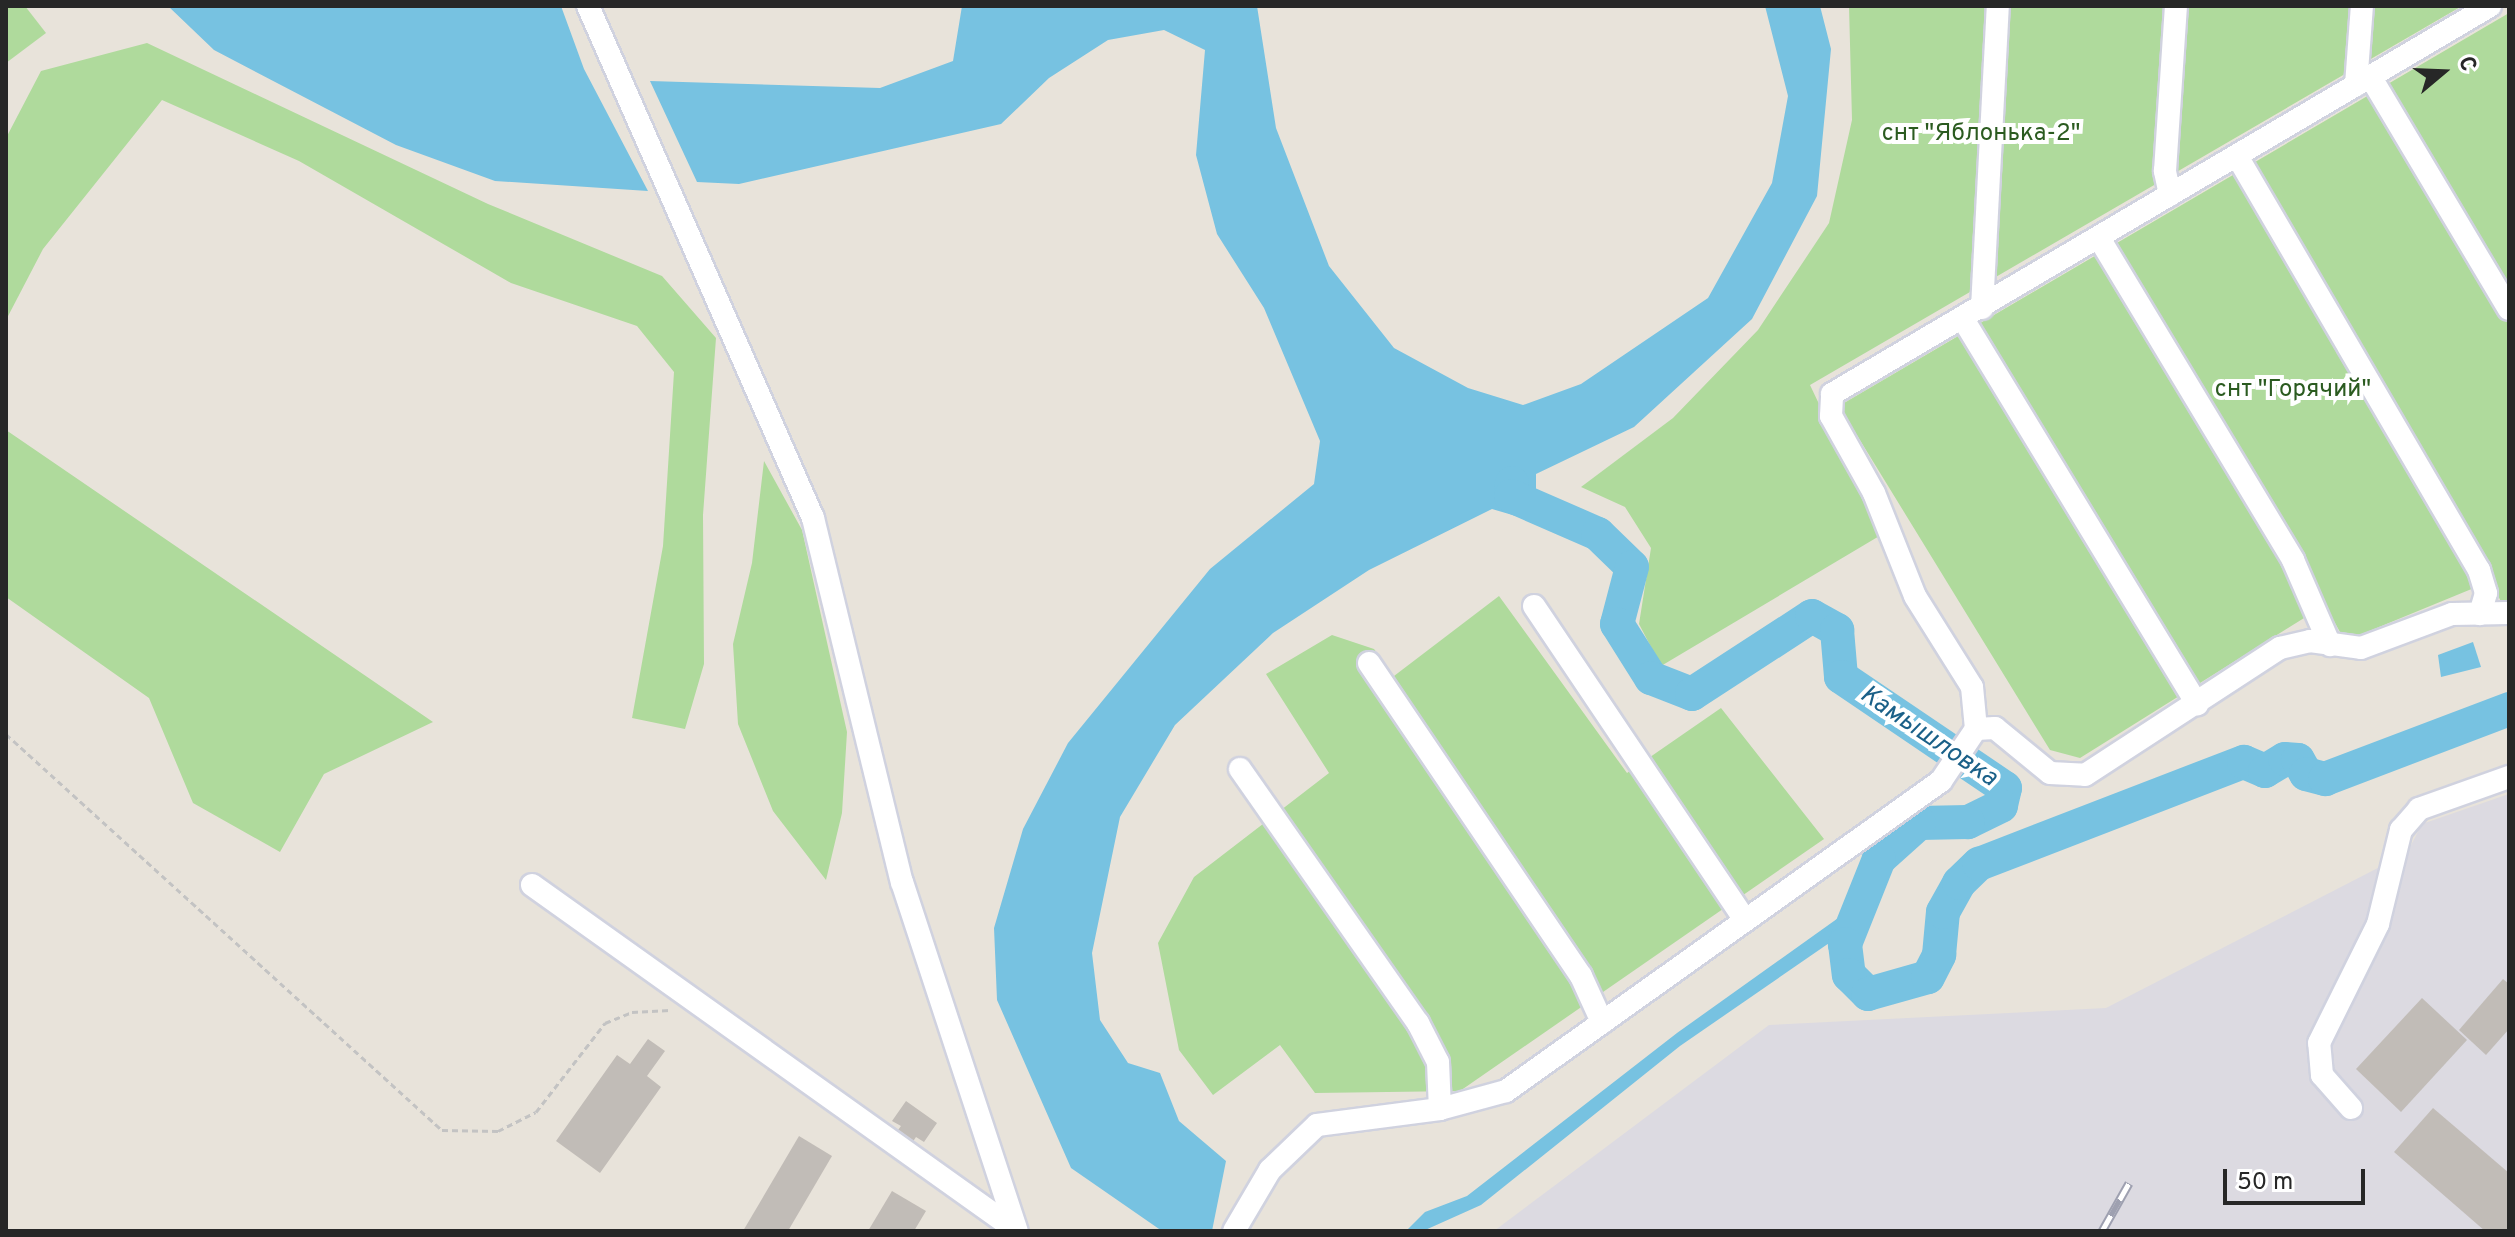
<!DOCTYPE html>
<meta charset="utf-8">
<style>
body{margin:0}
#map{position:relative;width:2515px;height:1237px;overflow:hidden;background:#e8e3da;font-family:Overpass,sans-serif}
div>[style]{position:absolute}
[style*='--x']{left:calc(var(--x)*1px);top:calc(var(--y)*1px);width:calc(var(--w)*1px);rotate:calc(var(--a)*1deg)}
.industrial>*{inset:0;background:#dcdae1}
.green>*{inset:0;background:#afda9c}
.water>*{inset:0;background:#77c2e1}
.river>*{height:34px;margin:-17px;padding:0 17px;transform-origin:17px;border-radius:17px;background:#77c2e1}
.building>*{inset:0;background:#c1bcb7}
.path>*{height:3px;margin-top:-1.5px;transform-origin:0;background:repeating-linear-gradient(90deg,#c3c3c3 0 6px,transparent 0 10px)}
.roads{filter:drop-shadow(2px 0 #d0d2df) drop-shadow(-2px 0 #d0d2df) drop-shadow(0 2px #d0d2df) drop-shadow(0 -2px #d0d2df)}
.minor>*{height:22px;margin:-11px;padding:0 11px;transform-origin:11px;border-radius:11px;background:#fff}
.rail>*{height:9px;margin-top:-4.5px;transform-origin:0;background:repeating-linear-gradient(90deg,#fff 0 18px,#9ea0b0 0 36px);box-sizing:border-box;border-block:2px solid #9ea0b0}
span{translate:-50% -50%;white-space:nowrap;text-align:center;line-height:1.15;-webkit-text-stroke:8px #fff;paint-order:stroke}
.park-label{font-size:24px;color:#2b5b20}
.water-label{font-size:26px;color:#1a6088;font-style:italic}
.frame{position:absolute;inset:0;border:8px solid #272727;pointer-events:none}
.north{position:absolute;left:2403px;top:32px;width:80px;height:80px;-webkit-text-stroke:6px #fff;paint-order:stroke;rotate:71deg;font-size:22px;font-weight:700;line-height:32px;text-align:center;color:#272727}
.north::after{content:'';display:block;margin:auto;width:28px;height:36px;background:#272727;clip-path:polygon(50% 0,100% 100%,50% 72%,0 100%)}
.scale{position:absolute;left:2223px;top:1169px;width:142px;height:36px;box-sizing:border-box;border:4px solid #272727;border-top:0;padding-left:10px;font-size:24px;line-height:28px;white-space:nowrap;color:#272727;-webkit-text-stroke:6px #fff;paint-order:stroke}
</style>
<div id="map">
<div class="industrial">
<div style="clip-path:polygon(2509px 794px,2509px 1231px,1494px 1231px,1769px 1025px,2106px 1008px,2407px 853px,2422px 824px)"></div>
</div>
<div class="green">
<div style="clip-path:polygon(6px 6px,25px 6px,46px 33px,6px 63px)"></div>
<div style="clip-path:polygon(1849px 6px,2462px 6px,1810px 385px,1881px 535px,1661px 666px,1639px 624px,1651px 548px,1625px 507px,1581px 487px,1673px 418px,1758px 330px,1829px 223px,1852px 120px)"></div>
<div style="clip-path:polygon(2509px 13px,2509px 605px,2504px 608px,2491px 581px,2345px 641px,2325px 605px,2080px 758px,2050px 750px,1839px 406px)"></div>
<div style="clip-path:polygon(147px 43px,488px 204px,662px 276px,716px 338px,703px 515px,704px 664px,685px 729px,632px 718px,663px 546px,674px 372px,637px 326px,511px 283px,299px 161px,162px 100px,43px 249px,6px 320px,6px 138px,41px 71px)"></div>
<div style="clip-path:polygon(6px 430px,433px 722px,324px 774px,280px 852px,193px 803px,149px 698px,6px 597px)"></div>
<div style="clip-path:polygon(764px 461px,802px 530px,847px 732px,842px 813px,826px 880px,773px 811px,738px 724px,733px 644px,752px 563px)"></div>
<div style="clip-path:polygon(1499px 596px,1627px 773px,1721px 708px,1824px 839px,1460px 1091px,1315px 1093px,1280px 1045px,1213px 1095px,1179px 1050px,1158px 943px,1194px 877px,1329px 773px,1266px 674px,1332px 635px,1374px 649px,1394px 676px)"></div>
</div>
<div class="water">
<div style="clip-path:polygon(168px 6px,561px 6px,584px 69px,648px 191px,495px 181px,396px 145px,214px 50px)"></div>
<div style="clip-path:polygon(962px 6px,1257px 6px,1276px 128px,1329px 266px,1394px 348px,1468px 388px,1523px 405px,1581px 384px,1708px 298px,1772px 183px,1788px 96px,1765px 6px,1820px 6px,1831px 49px,1817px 196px,1752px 319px,1634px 427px,1536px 474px,1536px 522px,1492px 509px,1369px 570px,1273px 633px,1175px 725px,1120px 817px,1092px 953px,1100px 1020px,1128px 1063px,1160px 1073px,1179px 1121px,1226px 1161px,1212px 1231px,1162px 1231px,1071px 1168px,997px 1000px,994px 928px,1023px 829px,1068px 743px,1210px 569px,1314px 484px,1320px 441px,1264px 308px,1217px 234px,1196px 155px,1205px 50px,1164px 30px,1108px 40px,1049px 78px,1001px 124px,739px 184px,697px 182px,650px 81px,880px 88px,953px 61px)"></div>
<div style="clip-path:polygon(2473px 642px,2481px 667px,2441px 677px,2438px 655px)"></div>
<div style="clip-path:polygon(1868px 904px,1864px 919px,1680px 1046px,1481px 1205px,1423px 1231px,1406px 1231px,1425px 1212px,1467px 1196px,1677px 1033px,1848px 911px)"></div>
</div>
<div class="river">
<div style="--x:1512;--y:483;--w:13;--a:94"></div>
<div style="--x:1511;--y:496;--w:95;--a:23.6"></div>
<div style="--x:1598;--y:534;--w:47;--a:44.1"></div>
<div style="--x:1632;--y:567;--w:59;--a:104.7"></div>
<div style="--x:1617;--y:624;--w:64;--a:57.8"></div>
<div style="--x:1651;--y:678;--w:44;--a:21.3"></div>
<div style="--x:1692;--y:694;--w:143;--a:-33"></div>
<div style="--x:1812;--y:616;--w:29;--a:29"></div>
<div style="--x:1837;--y:630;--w:47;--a:85.1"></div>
<div style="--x:1841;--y:677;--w:198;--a:34.1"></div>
<div style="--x:2005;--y:788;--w:18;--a:103"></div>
<div style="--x:2001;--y:806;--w:37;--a:154"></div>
<div style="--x:1968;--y:822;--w:49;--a:178.8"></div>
<div style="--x:1919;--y:823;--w:54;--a:138"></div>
<div style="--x:1879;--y:859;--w:92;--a:111.8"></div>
<div style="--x:1845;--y:944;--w:31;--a:83"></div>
<div style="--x:1849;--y:975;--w:27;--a:45"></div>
<div style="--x:1868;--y:994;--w:62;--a:-15.8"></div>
<div style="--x:1928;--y:977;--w:25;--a:-63"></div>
<div style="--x:1939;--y:955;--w:43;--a:-84.7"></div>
<div style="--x:1943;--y:912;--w:33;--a:-61"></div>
<div style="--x:1959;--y:883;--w:28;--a:-44"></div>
<div style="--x:1979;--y:864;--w:284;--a:-21.1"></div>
<div style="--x:2244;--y:762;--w:23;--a:23"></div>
<div style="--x:2265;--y:771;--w:23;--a:-31"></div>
<div style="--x:2285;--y:759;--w:13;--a:4"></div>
<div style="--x:2298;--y:760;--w:16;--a:60"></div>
<div style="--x:2306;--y:774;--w:20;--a:15"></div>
<div style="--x:2325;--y:779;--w:197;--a:-20.8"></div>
</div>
<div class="building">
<div style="clip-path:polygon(2503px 979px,2509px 984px,2509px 1029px,2486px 1055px,2459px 1030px)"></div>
<div style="clip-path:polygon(2422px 998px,2467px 1040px,2401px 1112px,2356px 1069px)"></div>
<div style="clip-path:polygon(648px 1039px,665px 1051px,647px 1076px,661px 1087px,600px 1173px,556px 1141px,617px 1055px,630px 1064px)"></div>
<div style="clip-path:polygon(906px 1101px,937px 1123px,924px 1142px,916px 1137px,908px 1149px,892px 1138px,901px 1126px,892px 1121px)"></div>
<div style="clip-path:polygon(2433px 1108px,2509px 1173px,2509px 1231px,2485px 1231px,2394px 1152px)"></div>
<div style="clip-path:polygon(799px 1136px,832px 1156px,788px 1231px,743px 1231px)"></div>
<div style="clip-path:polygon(892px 1191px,926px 1211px,914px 1231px,868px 1231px)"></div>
</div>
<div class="path">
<div style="--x:6;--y:734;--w:589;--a:42.25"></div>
<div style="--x:442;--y:1130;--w:56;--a:1"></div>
<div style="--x:498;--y:1131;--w:42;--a:-26.6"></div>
<div style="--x:536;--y:1112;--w:113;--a:-52.2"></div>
<div style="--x:605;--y:1023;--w:29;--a:-22"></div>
<div style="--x:632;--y:1012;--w:38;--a:-3"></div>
</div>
<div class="roads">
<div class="minor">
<div style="--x:588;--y:6;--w:559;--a:66.28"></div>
<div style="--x:813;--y:518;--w:375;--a:76.3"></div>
<div style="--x:902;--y:882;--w:367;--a:71.8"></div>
<div style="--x:2370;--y:76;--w:271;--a:59.2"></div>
<div style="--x:2356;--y:85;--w:79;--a:-85.7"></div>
<div style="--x:2237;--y:156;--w:480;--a:59.7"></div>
<div style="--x:2479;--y:570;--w:24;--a:73"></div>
<div style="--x:2486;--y:593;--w:22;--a:106"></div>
<div style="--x:2170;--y:195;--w:25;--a:-102"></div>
<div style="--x:2165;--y:171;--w:165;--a:-86.2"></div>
<div style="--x:2099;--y:238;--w:376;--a:58.9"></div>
<div style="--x:2293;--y:560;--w:93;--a:66.5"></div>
<div style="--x:1982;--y:308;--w:302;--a:-87"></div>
<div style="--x:1963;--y:319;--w:451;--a:58.7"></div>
<div style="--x:1534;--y:606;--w:378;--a:56.1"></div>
<div style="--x:1369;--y:663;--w:378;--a:55.9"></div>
<div style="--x:1581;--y:976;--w:51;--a:65.5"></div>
<div style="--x:1976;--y:729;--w:19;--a:-3"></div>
<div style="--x:1995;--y:728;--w:71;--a:39.3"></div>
<div style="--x:2050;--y:773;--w:35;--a:3"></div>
<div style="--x:2085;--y:775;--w:233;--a:-33.1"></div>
<div style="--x:2280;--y:648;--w:31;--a:-13"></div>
<div style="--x:2310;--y:641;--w:51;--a:7.8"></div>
<div style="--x:2361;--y:648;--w:97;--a:-20.5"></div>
<div style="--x:2452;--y:614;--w:57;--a:-1"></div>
<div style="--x:1240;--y:769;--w:310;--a:55"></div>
<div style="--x:1418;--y:1023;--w:44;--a:62.9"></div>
<div style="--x:1438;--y:1062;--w:47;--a:87.6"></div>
<div style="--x:532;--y:885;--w:591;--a:35.49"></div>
<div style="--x:2351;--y:1108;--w:44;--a:-131.3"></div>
<div style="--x:2322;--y:1075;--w:32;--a:-95"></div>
<div style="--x:2319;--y:1043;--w:133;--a:-63.6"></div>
<div style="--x:2378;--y:924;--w:97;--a:-76.3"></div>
<div style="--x:2401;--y:830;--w:28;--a:-49"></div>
<div style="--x:2419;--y:809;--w:96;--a:-19.6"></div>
<div style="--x:1234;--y:1231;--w:71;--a:-59.5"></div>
<div style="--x:1270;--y:1170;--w:65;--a:-43.8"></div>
<div style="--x:1317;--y:1125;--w:124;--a:-7.4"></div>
<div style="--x:1440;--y:1109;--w:68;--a:-15.3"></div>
<div style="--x:1506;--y:1091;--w:534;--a:-35.48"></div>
<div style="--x:1941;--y:781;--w:63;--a:-56.1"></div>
<div style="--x:1976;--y:729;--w:42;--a:-95.4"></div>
<div style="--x:1972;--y:687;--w:107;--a:-122.1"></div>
<div style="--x:1915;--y:596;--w:111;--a:-111.7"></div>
<div style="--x:1874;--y:493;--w:88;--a:-119.2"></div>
<div style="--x:1831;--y:416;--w:22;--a:-87"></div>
<div style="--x:1832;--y:394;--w:764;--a:-30.53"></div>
</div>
</div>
<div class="rail">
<div style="--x:2102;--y:1231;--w:55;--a:-60.6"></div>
</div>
<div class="park-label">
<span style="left:1981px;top:135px">снт "Яблонька-2"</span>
<span style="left:2293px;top:391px">снт "Горячий"</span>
</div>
<div class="water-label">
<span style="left:1928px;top:737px;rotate:34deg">Камышловка</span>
</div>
<div class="frame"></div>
<div class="north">С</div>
<div class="scale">50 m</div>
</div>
